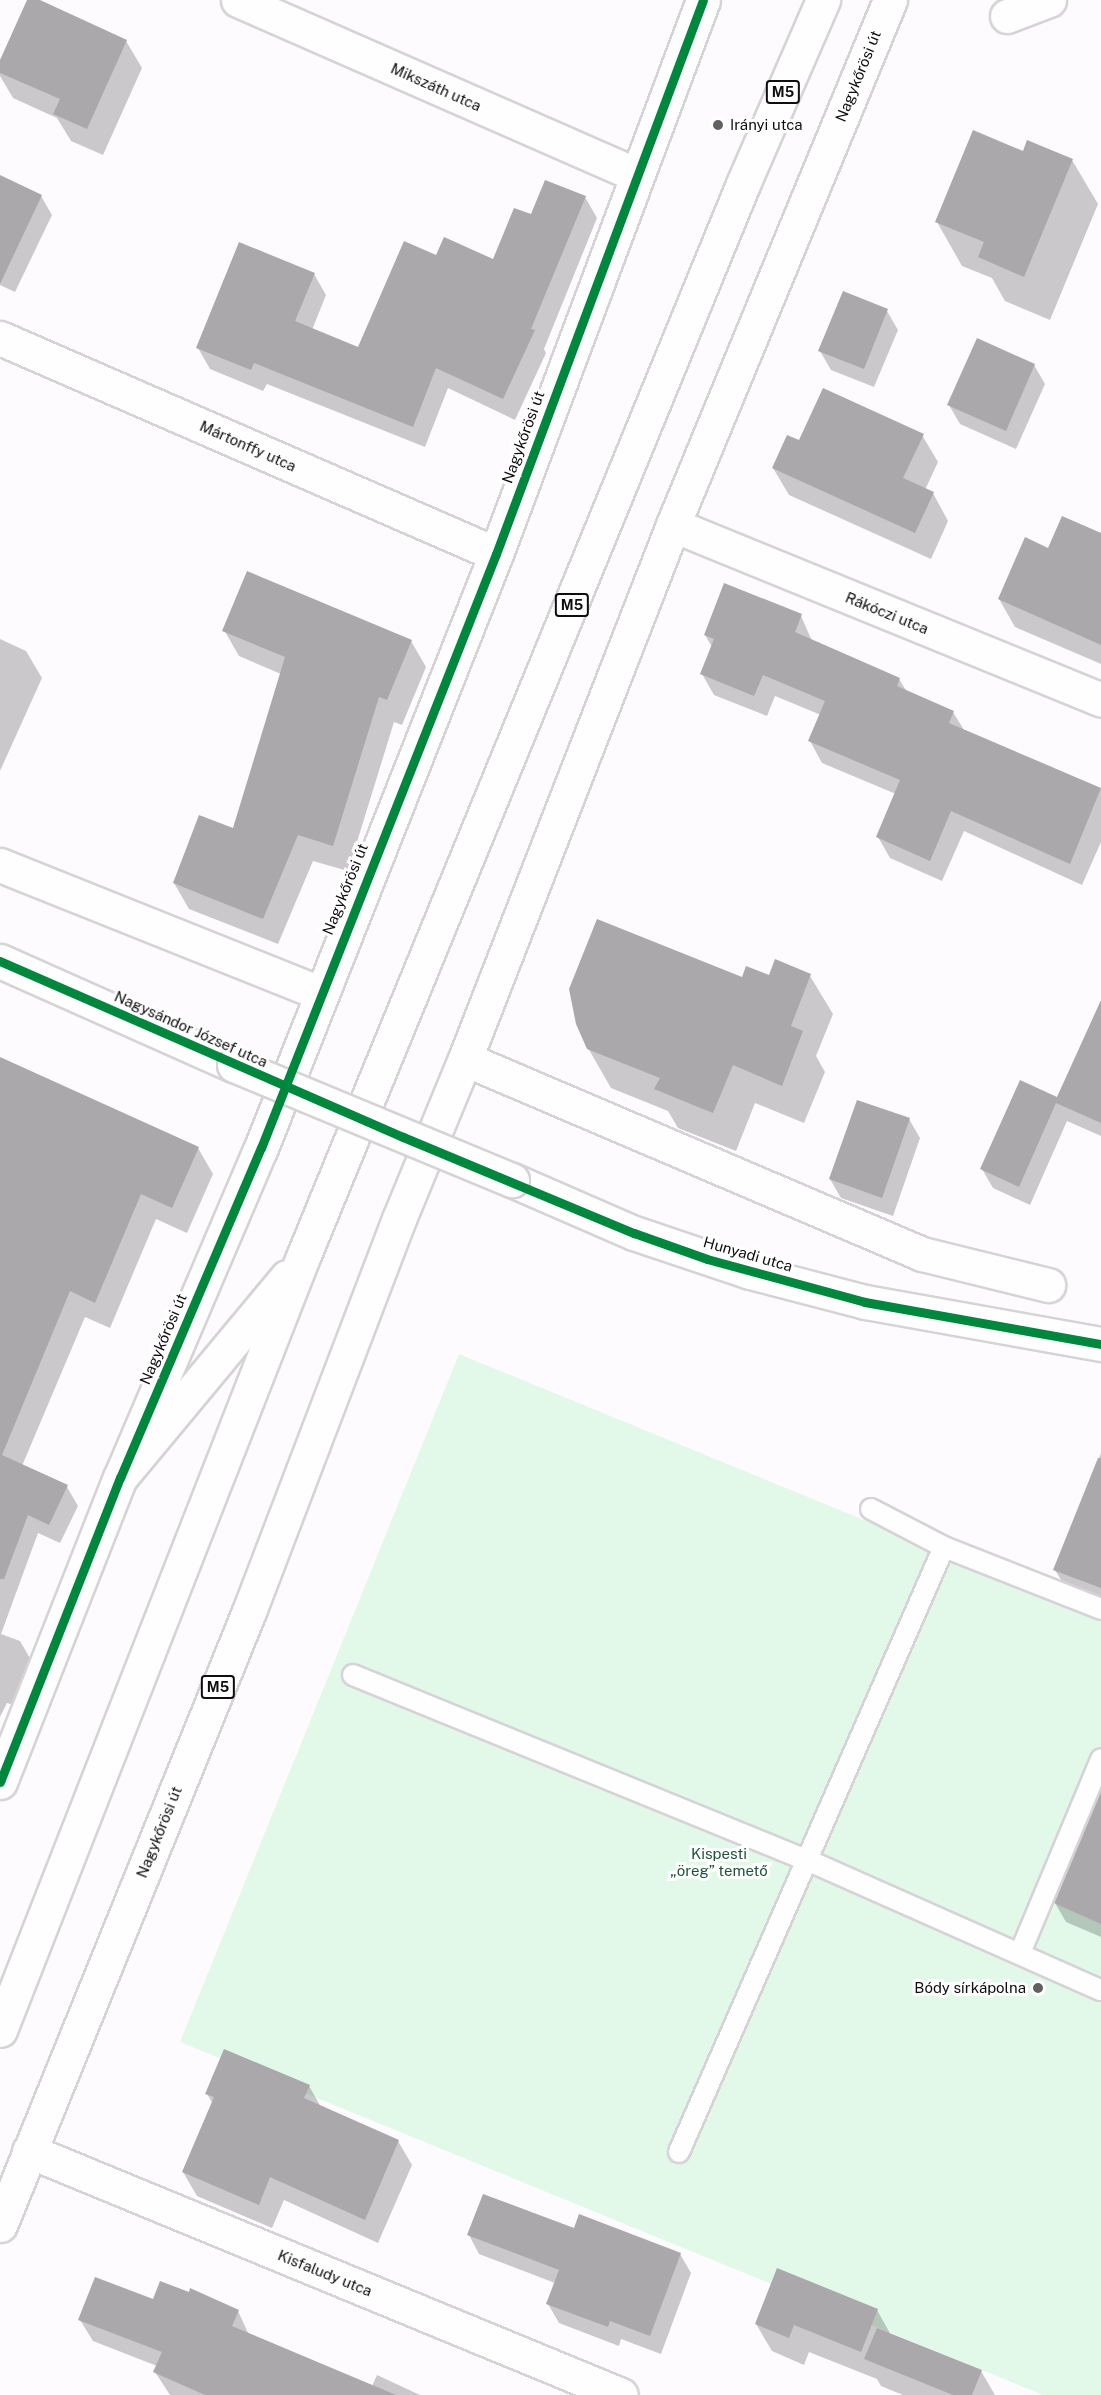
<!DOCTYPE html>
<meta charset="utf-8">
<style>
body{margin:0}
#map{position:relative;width:1101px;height:2395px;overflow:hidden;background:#fdfbfd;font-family:"Public Sans",sans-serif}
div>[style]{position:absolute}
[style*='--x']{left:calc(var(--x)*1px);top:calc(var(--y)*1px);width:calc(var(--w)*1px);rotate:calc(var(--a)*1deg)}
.green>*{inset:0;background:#e2f9ea}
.shadow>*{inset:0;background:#0003}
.building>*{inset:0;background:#aaa8aa}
.roads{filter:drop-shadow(2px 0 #d5d3d5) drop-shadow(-2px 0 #d5d3d5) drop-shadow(0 2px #d5d3d5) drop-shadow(0 -2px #d5d3d5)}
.lane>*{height:20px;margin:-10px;padding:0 10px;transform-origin:10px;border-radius:10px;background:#fffeff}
.street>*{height:33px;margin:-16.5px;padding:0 16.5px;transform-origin:16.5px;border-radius:16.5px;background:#fffeff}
.secondary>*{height:33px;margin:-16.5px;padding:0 16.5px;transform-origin:16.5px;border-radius:16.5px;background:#fffeff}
.primary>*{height:33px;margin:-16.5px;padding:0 16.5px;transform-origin:16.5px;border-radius:16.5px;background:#fffeff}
.bridges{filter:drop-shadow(2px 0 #d5d3d5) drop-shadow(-2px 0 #d5d3d5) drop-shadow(0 2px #d5d3d5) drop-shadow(0 -2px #d5d3d5)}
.secondary-bridge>*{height:33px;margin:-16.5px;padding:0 16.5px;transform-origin:16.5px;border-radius:16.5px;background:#fffeff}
.cycleway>*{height:9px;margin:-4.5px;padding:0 4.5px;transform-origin:4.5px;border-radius:4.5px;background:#00873e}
.dots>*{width:16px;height:16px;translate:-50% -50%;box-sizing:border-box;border:3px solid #fff;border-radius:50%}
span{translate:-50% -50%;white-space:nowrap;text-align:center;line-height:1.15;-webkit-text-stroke:6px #fff;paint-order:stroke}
.shield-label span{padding:2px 4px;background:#fff;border:2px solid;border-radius:4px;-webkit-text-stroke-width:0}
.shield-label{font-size:14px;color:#0f0e0f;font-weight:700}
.street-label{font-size:15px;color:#0f0e0f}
.poi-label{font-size:15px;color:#0f0e0f}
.left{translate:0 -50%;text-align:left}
.right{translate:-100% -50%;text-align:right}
.park-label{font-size:15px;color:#1d5438}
</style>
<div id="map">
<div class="green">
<div style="clip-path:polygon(459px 1354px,1101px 1617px,1101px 2395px,1043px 2395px,180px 2042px)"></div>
</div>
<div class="shadow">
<div style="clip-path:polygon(29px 0,126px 41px,142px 68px,103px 155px,71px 141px,57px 118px,13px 98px,0 76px,0 64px)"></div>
<div style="clip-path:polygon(1023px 153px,1072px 160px,1098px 204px,1050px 320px,1005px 301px,992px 278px,962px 266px,937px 222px)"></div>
<div style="clip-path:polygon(0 177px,41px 196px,52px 215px,15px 292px,0 285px)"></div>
<div style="clip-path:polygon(585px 197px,597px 218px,544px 349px,546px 353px,515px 420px,448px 388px,425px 447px,267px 384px,263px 391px,210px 369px,198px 348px,314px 274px,326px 295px,312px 330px,359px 349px,437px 257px,494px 261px,532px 216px)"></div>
<div style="clip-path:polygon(887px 311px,898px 330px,874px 387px,831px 370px,820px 351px)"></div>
<div style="clip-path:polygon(1034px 365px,1045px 384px,1016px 449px,960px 424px,949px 405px)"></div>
<div style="clip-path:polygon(922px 435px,938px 462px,925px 490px,933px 493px,948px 521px,931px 559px,789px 495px,773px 468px,799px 442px)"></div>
<div style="clip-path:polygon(1101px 535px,1101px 664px,1015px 627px,999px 599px,1049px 550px)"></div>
<div style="clip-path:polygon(801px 616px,812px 641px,899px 679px,907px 692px,953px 712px,964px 730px,1101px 789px,1101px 842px,1082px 885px,964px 831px,942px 881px,890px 858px,878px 837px,896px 794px,822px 763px,810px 741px,821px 715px,775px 696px,767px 716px,714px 695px,702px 674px,712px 647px,705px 635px)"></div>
<div style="clip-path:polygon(224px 630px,411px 641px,426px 667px,402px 725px,394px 722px,348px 871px,313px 861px,278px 944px,189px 909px,174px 883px,233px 830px,281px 674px,239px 656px)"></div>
<div style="clip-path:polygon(0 639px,26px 651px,42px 678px,0 771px)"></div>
<div style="clip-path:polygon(810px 976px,833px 1014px,816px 1056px,825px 1072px,804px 1123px,755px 1103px,736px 1151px,678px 1128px,668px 1111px,611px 1088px,588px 1048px,743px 979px)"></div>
<div style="clip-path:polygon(1101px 1011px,1101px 1136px,1067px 1121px,1030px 1205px,993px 1188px,982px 1169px,1058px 1099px)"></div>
<div style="clip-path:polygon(0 1062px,198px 1148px,213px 1174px,187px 1233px,156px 1219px,110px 1328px,85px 1317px,22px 1466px,67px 1487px,78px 1506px,60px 1543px,38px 1533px,1px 1634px,20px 1641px,31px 1660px,14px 1705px,7px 1703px,0 1717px)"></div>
<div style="clip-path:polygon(909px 1119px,920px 1138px,893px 1216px,841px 1198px,830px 1179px)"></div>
<div style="clip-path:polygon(1101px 1453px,1101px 1602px,1066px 1588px,1055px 1570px)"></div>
<div style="clip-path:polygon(1101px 1794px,1101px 1937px,1066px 1922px,1055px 1903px)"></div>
<div style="clip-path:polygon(309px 2086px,321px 2107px,398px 2141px,412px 2165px,378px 2243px,284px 2200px,272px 2228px,197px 2196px,183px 2172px,213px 2104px,207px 2094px)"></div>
<div style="clip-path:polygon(575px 2230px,680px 2254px,691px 2273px,661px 2354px,621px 2339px,619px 2346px,559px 2323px,548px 2304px,555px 2283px,479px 2254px,469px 2235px)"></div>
<div style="clip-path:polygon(154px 2301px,238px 2311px,249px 2335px,372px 2386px,377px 2375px,420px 2395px,170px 2395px,155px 2372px,157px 2366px,93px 2341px,80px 2320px)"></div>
<div style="clip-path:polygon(877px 2310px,891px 2335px,981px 2371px,995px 2395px,903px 2395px,881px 2386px,877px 2379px,809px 2352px,804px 2365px,772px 2351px,756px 2324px)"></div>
</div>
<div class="building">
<div style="clip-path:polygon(27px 0,40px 0,127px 40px,87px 129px,53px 114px,60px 99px,0 73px,0 60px)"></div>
<div style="clip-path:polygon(973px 130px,1023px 151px,1027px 140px,1073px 159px,1024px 277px,978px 257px,984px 242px,935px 222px)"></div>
<div style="clip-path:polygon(0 175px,42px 195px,0 284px)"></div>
<div style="clip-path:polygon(545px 180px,586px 196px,531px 329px,535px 330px,503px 399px,436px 368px,413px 427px,254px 363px,251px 370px,196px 348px,239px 242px,315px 273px,295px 321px,358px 347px,404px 241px,436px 255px,444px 237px,493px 259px,514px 208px,531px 214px)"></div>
<div style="clip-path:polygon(843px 291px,888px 309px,864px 369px,818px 351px)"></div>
<div style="clip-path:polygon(977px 338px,1035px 364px,1006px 431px,947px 405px)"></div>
<div style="clip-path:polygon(823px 388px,924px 434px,903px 478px,934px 492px,915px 533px,772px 468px,787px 435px,799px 440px)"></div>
<div style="clip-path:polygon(1062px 516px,1101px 533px,1101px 645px,998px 599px,1025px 537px,1048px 548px)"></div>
<div style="clip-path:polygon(247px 571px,412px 640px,387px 700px,379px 697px,333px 846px,298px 835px,263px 919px,173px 883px,199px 815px,233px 828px,285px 657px,222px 631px)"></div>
<div style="clip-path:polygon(724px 583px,802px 614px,795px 632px,900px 678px,897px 686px,954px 711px,949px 723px,1101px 788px,1070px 864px,951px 811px,930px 861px,876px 837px,900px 780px,808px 741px,825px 701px,763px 675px,754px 696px,700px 674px,714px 639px,704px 635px)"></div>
<div style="clip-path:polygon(597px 919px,742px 977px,746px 966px,769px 975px,775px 959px,811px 974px,791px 1026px,803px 1031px,782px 1086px,733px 1065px,713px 1113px,654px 1089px,660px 1078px,587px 1049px,576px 1024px,569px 989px)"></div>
<div style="clip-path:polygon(1101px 1000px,1101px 1123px,1056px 1103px,1019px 1187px,980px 1169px,1020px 1080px,1057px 1097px)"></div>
<div style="clip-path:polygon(0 1057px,199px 1147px,172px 1208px,141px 1194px,95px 1303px,70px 1291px,2px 1455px,68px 1485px,49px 1525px,28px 1515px,4px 1579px,0 1579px)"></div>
<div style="clip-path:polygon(857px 1100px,910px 1118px,882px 1198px,829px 1179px)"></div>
<div style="clip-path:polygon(1098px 1458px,1101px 1458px,1101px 1588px,1053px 1570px)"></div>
<div style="clip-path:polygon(1101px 1790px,1101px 1924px,1054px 1903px)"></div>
<div style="clip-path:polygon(224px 2049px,310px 2085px,304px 2098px,399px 2140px,365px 2220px,270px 2177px,259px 2205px,182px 2172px,214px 2097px,205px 2094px)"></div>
<div style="clip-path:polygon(483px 2194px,574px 2228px,579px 2214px,681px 2253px,650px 2336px,610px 2321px,608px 2327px,546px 2304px,559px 2270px,467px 2235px)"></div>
<div style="clip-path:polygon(777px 2268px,878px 2309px,861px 2352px,794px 2325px,789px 2338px,755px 2324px)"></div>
<div style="clip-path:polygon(95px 2277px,153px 2299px,160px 2281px,189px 2292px,190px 2288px,239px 2310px,232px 2326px,396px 2395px,205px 2395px,153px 2372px,162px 2352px,78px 2320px)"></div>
<div style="clip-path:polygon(877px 2328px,982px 2370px,972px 2395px,953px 2395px,864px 2359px)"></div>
</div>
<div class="roads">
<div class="lane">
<div style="--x:871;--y:1509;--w:82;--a:27.5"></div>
<div style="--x:944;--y:1547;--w:169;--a:21.5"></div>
<div style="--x:353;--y:1675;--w:490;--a:22.2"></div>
<div style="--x:807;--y:1860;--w:321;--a:23.9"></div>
<div style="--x:1020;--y:1953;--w:210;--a:-67.3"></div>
<div style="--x:679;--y:2152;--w:660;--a:-66.35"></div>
</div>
<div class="street">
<div style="--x:238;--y:0;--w:433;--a:23.7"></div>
<div style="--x:1007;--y:16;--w:45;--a:-20.9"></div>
<div style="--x:0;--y:338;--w:541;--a:23.53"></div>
<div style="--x:673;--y:525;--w:462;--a:22.2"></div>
<div style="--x:0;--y:865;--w:345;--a:21.8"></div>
<div style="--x:465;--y:1059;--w:497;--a:23.1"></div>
<div style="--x:922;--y:1254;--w:130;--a:13.8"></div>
<div style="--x:0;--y:1782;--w:327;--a:-68.5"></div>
<div style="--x:120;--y:1478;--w:359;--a:-66.9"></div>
<div style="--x:261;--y:1148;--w:639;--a:-68.42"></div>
<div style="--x:496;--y:554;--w:591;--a:-69.51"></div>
<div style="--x:29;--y:2151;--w:640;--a:22.4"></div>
</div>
<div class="secondary">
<div style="--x:0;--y:961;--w:256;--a:24"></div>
<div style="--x:512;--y:1180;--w:133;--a:23.5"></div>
<div style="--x:634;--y:1233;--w:122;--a:18.6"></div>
<div style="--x:750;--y:1272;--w:119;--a:14.6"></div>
<div style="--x:865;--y:1302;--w:240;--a:10.1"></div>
</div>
<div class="primary">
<div style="--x:120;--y:1478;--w:261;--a:-50.3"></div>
<div style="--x:0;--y:2030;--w:830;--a:-68.6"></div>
<div style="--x:303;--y:1257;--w:1160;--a:-67.7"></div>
<div style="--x:743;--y:184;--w:201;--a:-66.5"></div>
<div style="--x:0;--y:2225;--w:665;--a:-67.91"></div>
<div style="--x:250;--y:1609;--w:417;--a:-69.1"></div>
<div style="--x:399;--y:1219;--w:173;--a:-67.6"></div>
<div style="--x:465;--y:1059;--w:573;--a:-68.72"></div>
<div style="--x:673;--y:525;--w:568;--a:-67.54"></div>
</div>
</div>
<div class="bridges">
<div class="secondary-bridge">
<div style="--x:234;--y:1065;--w:301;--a:22.5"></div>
</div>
</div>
<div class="cycleway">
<div style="--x:0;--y:961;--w:440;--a:23.6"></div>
<div style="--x:403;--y:1137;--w:250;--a:22.6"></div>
<div style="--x:634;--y:1233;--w:77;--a:19.6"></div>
<div style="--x:707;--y:1259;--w:164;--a:15.2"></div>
<div style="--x:865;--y:1302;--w:240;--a:10.1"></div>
<div style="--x:0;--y:1782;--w:327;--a:-68.5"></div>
<div style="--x:120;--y:1478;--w:359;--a:-66.9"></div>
<div style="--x:261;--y:1148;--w:639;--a:-68.42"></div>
<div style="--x:496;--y:554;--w:591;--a:-69.51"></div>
</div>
<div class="dots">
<div style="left:718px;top:125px;background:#626162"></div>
<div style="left:1038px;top:1988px;background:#626162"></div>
</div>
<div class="shield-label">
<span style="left:783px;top:92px">M5</span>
<span style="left:572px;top:605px">M5</span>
<span style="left:218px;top:1687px">M5</span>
</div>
<div class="street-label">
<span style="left:858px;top:76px;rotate:-68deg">Nagykőrösi út</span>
<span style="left:436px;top:87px;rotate:24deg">Mikszáth utca</span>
<span style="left:523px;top:437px;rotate:-70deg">Nagykőrösi út</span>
<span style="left:248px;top:446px;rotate:24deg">Mártonffy utca</span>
<span style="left:887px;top:613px;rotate:22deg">Rákóczi utca</span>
<span style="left:345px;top:889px;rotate:-68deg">Nagykőrösi út</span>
<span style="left:191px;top:1029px;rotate:24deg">Nagysándor József utca</span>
<span style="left:748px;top:1254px;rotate:16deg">Hunyadi utca</span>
<span style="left:163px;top:1339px;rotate:-67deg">Nagykőrösi út</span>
<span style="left:159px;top:1832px;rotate:-68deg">Nagykőrösi út</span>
<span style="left:325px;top:2273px;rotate:22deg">Kisfaludy utca</span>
</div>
<div class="poi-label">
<span class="left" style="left:730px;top:125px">Irányi utca</span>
<span class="right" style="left:1026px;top:1988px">Bódy sírkápolna</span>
</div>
<div class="park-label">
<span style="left:719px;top:1862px">Kispesti<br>„öreg” temető</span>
</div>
</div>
